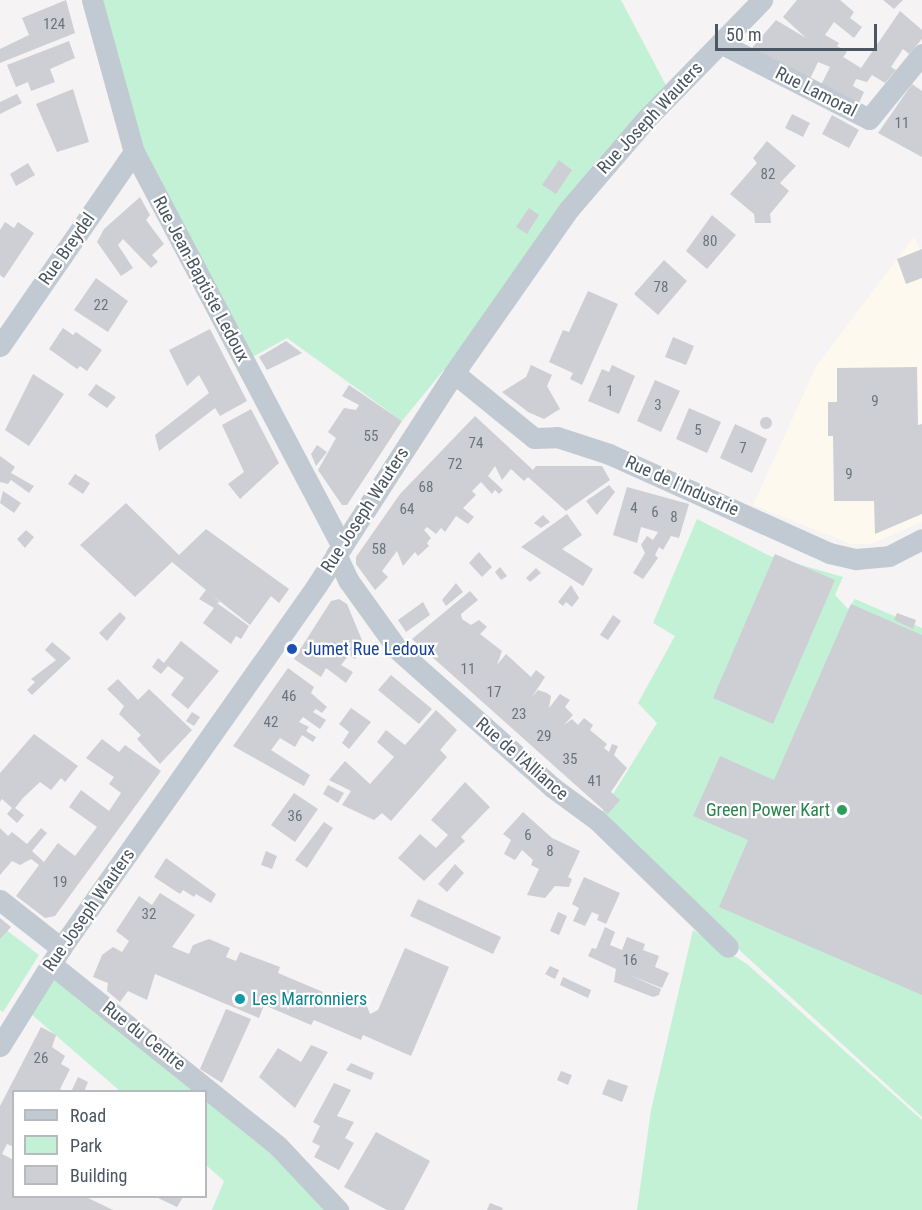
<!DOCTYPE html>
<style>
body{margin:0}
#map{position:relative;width:922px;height:1210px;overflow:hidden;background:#f5f3f3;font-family:"Roboto Condensed",sans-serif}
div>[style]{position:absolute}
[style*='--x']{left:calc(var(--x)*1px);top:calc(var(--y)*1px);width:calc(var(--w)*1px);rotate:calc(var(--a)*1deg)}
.commercial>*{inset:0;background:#fdf9ef}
.green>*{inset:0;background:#c3f1d5}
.building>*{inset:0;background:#cdcfd5}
.round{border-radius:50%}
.minor>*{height:21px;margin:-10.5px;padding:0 10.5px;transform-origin:10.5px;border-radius:10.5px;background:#c1cad2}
.dots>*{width:16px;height:16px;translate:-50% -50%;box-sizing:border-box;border:3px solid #fff;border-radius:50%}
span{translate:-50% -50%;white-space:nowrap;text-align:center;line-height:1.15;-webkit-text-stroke:4.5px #fff;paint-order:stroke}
.number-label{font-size:15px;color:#6b747e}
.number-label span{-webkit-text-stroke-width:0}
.street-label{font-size:18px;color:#4a5661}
.transit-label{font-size:18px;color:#164399}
.left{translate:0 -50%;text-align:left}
.leisure-label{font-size:18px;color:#27864d}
.right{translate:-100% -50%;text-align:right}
.culture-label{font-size:18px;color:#0d838f}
.legend{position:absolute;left:12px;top:1090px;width:195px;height:108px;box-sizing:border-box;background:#fff;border:2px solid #b7bbc0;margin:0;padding:8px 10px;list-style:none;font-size:18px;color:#4a5661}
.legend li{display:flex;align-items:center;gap:12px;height:30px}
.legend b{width:30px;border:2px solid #b7bbc0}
.scale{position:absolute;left:715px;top:24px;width:162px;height:27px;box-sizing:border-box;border:3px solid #4a5661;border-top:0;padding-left:8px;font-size:18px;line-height:21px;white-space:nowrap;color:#4a5661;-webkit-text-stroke:4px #fff;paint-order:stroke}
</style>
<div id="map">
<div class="commercial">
<div style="clip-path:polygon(914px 237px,922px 253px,922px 522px,871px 544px,851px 544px,753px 505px,816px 367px)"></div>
</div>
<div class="green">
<div style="clip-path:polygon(92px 0,621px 0,670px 93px,402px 421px,287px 338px,251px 358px,134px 152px)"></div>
<div style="clip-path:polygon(697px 519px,770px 556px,843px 577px,835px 595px,848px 609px,855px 599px,922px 628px,922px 1117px,597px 820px,657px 723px,638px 703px,675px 636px,653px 623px)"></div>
<div style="clip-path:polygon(0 925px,39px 955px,3px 1012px,0 1010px)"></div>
<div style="clip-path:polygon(693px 930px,747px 964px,922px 1120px,922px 1210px,637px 1210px,651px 1110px)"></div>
<div style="clip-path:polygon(51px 964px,143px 1034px,313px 1181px,336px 1210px,212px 1210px,224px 1181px,206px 1165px,206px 1092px,120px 1091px,23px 1007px)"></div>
</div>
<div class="building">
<div style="clip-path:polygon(66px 0,75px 33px,0 63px,0 49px,29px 35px,22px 18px)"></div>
<div style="clip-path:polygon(797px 0,840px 0,854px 12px,850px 18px,862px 27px,854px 38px,834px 22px,825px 35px,839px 43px,837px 46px,847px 52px,843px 57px,861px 68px,900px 11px,922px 30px,922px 39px,909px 54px,903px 49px,891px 67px,896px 70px,885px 83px,872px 75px,867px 82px,856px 79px,853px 86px,864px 92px,858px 105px,821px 85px,830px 67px,818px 62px,810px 79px,751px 49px,776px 20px,806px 38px,783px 17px)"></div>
<div style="clip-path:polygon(883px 0,903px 0,894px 9px)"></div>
<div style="clip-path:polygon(69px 41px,75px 58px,50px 69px,55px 82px,31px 91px,28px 82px,16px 87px,7px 65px)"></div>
<div style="clip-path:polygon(912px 84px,922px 91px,922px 157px,878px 133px)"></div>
<div style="clip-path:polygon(73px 89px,89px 142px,57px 152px,36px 104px)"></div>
<div style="clip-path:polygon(17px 94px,22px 103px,0 114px,0 102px)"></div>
<div style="clip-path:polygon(792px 114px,810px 123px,803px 137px,785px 128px)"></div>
<div style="clip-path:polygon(832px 115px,859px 130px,849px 148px,822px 134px)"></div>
<div style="clip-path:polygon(767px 141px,796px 166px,780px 183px,789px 191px,770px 214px,771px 223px,755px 223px,754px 214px,730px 194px,757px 163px,753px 158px)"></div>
<div style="clip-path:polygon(559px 160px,572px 170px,556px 194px,542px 185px)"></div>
<div style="clip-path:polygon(28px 163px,35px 175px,16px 186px,10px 174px)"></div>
<div style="clip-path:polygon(140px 197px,150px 215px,146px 220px,164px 244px,152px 255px,158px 262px,151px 268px,123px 239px,118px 245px,133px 268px,121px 276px,97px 242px,104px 229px)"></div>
<div style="clip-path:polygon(529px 208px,539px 215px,527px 234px,516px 227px)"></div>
<div style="clip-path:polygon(712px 215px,736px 235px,707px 269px,686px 251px)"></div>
<div style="clip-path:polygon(5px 222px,14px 228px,18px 222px,34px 233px,4px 278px,0 275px,0 230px)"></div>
<div style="clip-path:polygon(922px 249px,922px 278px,906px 284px,897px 259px)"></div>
<div style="clip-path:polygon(664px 260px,687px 281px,658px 315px,634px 294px)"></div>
<div style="clip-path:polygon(96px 278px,128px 301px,108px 332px,74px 310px)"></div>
<div style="clip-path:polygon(588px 291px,618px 304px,582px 385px,570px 379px,573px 373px,549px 362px,563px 330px,569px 332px)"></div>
<div style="clip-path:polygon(63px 328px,73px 335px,76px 332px,102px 350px,87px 371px,80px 366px,77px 369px,49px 349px)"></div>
<div style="clip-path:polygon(210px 329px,247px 401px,220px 416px,215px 408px,159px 451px,155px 435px,209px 393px,199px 375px,187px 386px,169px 350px)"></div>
<div style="clip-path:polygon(673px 337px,694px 346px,686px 365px,665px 357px)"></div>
<div style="clip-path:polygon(286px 341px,302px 353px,267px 370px,259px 357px)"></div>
<div style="clip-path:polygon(531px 365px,552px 375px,547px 386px,560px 409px,544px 419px,528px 412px,502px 392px,526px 377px)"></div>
<div style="clip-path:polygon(612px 365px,635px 376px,619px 414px,588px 401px,602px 369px,609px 372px)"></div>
<div style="clip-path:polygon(917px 367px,918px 425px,922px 424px,922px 514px,875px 534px,874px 501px,834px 501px,833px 436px,828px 436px,828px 402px,837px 402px,837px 368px)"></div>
<div style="clip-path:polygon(33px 374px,64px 394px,29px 446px,5px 430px)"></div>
<div style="clip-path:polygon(655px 380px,680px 391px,661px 432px,637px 421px)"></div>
<div style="clip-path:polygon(96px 384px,116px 397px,107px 408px,88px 395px)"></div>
<div style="clip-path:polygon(349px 385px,402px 421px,347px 505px,342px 505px,318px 470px,336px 438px,328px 432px,344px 408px,356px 410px,359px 405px,342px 396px)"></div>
<div style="clip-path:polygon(689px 408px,721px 422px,707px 453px,676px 439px)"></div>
<div style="clip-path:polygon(251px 409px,279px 463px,240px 499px,228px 484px,244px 472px,222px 425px)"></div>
<div style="clip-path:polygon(475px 416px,533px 470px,536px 466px,602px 466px,610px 480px,566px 511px,528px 477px,524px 481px,511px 469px,502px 480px,495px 466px,488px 476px,503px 490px,499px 494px,495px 490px,492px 494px,481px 482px,472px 491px,476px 495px,463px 508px,474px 517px,468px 524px,456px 516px,445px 532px,441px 528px,436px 534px,427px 527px,424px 530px,431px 538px,427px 543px,429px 546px,418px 556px,415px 552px,403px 566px,397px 551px,382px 571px,388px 577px,375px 590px,356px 564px,356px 557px,400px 494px)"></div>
<div class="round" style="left:760px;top:417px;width:12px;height:12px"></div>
<div style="clip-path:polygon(735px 424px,767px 439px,752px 473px,720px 458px)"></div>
<div style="clip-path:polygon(317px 445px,327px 452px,316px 466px,311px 454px)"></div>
<div style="clip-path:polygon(0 456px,15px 467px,11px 473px,34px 486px,29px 493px,11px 480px,8px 484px,0 482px)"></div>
<div style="clip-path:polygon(75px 474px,90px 483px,83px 494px,68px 484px)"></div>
<div style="clip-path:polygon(609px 485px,615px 492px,597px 515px,586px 501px)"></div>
<div style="clip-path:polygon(627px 487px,689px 504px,679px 538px,671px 536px,663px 550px,659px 547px,655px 555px,658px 558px,643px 579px,633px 573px,645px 553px,641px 545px,647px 536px,653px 540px,658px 532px,641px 527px,637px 543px,613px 535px)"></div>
<div style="clip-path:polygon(3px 491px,21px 503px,14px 513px,0 503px)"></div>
<div style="clip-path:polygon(126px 503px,179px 555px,206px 529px,289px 589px,279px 603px,271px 596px,250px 625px,212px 595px,220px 602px,217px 603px,249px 626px,241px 639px,236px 636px,231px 644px,203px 623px,214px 608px,199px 599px,206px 590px,172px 562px,135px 597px,80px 545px)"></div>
<div style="clip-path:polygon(567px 514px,582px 535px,562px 549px,593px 569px,583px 586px,521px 547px)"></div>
<div style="clip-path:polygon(543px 515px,550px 522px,541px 528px,534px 523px)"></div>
<div style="clip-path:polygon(26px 530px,34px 537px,25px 548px,17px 539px)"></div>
<div style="clip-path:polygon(479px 552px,492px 567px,482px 577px,469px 563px)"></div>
<div style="clip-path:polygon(775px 554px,835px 580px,773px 724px,713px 698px)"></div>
<div style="clip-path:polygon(500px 567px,507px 576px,501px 580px,495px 572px)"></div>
<div style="clip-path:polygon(536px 568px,541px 573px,530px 582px,526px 578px)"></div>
<div style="clip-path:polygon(456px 583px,463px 592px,446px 606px,442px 600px)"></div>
<div style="clip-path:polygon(571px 585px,579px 598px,572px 607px,566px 602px,563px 606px,558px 602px)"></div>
<div style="clip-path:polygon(470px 591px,478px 600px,461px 614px,462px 619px,471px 625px,479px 620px,487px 627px,480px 634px,502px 651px,497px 665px,506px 654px,531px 677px,536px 670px,545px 677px,532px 697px,538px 690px,547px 693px,551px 696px,549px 708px,560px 694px,570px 700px,565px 707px,573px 715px,564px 725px,572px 719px,578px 725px,584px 718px,593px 725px,590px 730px,607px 744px,604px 748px,609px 752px,612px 744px,618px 746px,614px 755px,627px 768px,611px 792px,620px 800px,608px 814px,412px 639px)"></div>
<div style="clip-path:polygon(339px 599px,347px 604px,364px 645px,355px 659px,349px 655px,341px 665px,353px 672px,346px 683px,326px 668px,321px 677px,294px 659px,331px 601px)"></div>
<div style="clip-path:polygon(423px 602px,430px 615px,406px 632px,398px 620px)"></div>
<div style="clip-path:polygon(851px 604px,922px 635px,922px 995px,719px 907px,748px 840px,693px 816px,720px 756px,774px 780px)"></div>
<div style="clip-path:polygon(120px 612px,126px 618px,107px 641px,99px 633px)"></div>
<div style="clip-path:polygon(897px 613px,916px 620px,913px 629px,894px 620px)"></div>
<div style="clip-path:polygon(613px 615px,621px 621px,608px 640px,600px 635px)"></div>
<div style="clip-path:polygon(181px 641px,219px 671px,188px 709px,171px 695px,184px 678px,168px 666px,161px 674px,152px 667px,158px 658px,164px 663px)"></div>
<div style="clip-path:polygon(52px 642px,71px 658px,32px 695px,27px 690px,35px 682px,31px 679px,56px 660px,45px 650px)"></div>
<div style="clip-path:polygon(288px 668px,314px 687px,311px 693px,327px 707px,322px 713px,316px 709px,313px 712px,326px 720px,320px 729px,303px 717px,299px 722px,309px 727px,306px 731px,316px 737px,313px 742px,302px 735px,295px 747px,280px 738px,271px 750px,310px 775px,304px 786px,233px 746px)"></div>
<div style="clip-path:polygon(391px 675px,432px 709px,419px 724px,378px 690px)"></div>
<div style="clip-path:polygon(118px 679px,138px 700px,149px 689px,192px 730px,160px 764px,137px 739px,141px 735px,119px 714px,124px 706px,107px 689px)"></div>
<div style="clip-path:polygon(351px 708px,371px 722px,349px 749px,342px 743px,349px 732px,339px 724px)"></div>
<div style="clip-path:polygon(436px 710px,457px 730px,440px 750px,447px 757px,391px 821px,382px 813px,374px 820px,342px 805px,351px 791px,329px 780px,345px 761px,370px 784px,394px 757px,377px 742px,386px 730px,405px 745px)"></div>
<div style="clip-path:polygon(192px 712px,200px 717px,194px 726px,186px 721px)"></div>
<div style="clip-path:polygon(34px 734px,78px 766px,65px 782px,61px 778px,51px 790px,40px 782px,23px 798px,15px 808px,24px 815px,17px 823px,7px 814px,12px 808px,2px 799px,0 802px,0 773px)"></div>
<div style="clip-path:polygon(102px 739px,119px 752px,125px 745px,161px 771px,55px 916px,45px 918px,16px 896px,39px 865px,31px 859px,20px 865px,12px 861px,0 875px,0 828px,8px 836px,12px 832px,27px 844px,41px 828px,47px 833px,32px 851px,44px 862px,58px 843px,75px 856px,97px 827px,69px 807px,81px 790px,109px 811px,121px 793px,109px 784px,114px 777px,86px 758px)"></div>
<div style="clip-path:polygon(465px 782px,490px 807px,461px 837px,465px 841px,424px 881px,398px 858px,420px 834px,436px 848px,448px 835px,431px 820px)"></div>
<div style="clip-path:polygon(328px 785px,344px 793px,338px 803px,323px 794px)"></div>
<div style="clip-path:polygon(294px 793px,318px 809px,295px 842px,271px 825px)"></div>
<div style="clip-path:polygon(523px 812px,552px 838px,580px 851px,568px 877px,572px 879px,569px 887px,555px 886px,545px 898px,527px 895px,539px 869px,531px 865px,533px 860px,522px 850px,515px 860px,504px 854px,511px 840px,503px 834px)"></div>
<div style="clip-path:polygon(324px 822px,333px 828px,307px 868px,295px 860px)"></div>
<div style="clip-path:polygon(266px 851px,277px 856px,272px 869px,261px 865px)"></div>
<div style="clip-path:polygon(166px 858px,216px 894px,211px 903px,196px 894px,194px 897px,183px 890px,180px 894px,154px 877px)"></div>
<div style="clip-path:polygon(455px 864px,464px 873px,447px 892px,438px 884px)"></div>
<div style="clip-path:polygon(584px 877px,620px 893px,606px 924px,597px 920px,599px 915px,592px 912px,585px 926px,573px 921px,579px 908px,572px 904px)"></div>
<div style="clip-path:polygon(160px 893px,195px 915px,172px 947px,189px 954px,193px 945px,209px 939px,230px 948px,226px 957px,236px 961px,240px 952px,280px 967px,278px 973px,323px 992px,320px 1002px,326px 1005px,331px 995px,338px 992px,366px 1004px,370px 1014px,378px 1010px,405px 948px,449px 967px,411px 1056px,363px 1035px,361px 1040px,314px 1020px,311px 1025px,264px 1005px,259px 1018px,155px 974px,147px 1000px,128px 991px,120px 1002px,107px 991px,108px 983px,93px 977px,102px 955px,113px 947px,122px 952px,129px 941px,116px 931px,139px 896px,152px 905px)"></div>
<div style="clip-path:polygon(418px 899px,501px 937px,493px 954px,410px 916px)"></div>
<div style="clip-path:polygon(558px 912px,567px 916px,559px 935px,550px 931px)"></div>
<div style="clip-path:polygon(0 918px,11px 927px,0 939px)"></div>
<div style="clip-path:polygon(605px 927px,615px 932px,610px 945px,622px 950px,627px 937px,645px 944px,643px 950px,659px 956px,655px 967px,669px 973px,662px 988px,629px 975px,661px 989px,659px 995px,653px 997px,614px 982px,616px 969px,588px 956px,592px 948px,596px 949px)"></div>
<div style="clip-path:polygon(550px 966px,559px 970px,555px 979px,545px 974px)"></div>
<div style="clip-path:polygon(563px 977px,591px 990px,588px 998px,560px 985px)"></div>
<div style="clip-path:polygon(226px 1009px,251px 1019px,222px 1083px,200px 1069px)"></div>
<div style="clip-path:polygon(41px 1027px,56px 1035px,52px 1047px,65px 1056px,61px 1064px,70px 1069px,60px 1089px,65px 1092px,14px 1092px,14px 1147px,7px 1144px,2px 1154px,14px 1160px,14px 1197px,86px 1197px,113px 1210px,0 1210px,0 1106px)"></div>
<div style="clip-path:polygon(311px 1045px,328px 1052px,295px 1108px,259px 1077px,278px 1048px,301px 1062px)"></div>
<div style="clip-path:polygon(351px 1063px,374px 1073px,371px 1080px,346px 1070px)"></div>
<div style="clip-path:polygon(561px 1071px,572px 1075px,568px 1085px,557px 1080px)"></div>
<div style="clip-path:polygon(78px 1077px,88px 1082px,84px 1092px,71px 1092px)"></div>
<div style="clip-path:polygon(608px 1079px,628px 1086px,622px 1102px,602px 1094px)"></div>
<div style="clip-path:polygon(334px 1083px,351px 1090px,337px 1116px,354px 1122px,345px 1138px,354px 1143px,339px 1170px,314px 1157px,320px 1146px,312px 1142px,320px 1126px,313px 1122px)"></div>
<div style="clip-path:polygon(376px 1132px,430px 1161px,404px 1210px,387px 1210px,344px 1187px)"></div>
<div style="clip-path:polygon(156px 1197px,183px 1197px,177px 1207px)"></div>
<div style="clip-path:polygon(490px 1203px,503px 1208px,502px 1210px,487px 1210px)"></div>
</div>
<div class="minor">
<div style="--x:92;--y:0;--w:158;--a:74.6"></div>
<div style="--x:134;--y:152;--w:446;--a:62.2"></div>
<div style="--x:720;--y:43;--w:167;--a:27"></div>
<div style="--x:869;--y:119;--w:84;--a:-50.8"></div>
<div style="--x:0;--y:346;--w:236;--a:-55.4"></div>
<div style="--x:454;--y:373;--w:103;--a:39.1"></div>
<div style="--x:534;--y:438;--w:23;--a:-2"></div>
<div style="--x:557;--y:437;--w:55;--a:18.1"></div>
<div style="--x:609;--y:454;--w:241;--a:24.2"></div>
<div style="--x:829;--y:553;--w:28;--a:13"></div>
<div style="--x:856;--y:559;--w:33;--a:-5"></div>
<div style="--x:889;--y:556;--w:37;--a:-27"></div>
<div style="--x:336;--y:554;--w:29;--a:65"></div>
<div style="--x:348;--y:580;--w:87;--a:54.3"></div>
<div style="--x:399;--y:651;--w:205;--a:41.6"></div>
<div style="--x:552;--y:787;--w:56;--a:36.3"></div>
<div style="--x:597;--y:820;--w:182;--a:44.1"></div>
<div style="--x:0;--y:900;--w:78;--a:38.2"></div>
<div style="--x:51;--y:964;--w:291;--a:38.7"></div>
<div style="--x:278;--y:1146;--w:88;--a:46.8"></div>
<div style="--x:0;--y:1046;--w:115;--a:-58.1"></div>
<div style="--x:61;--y:948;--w:444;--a:-54.8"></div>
<div style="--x:317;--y:585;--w:252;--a:-57.1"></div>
<div style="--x:454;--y:373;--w:200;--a:-55"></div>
<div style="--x:569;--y:209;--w:120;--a:-49.4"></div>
<div style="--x:647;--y:118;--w:165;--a:-45.7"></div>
</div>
<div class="dots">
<div style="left:292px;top:649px;background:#1a4fb4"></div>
<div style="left:842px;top:810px;background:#2e9e5b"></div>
<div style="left:240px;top:999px;background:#0f9aa8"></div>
</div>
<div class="number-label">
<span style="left:54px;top:25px">124</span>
<span style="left:902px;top:124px">11</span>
<span style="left:768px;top:175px">82</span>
<span style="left:710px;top:242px">80</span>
<span style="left:661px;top:288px">78</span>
<span style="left:101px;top:306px">22</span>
<span style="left:610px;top:392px">1</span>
<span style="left:875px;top:402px">9</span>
<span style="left:658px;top:406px">3</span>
<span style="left:698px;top:431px">5</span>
<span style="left:371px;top:437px">55</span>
<span style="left:476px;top:444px">74</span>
<span style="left:743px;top:449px">7</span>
<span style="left:455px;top:465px">72</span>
<span style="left:849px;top:475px">9</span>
<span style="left:426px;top:488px">68</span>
<span style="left:634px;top:509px">4</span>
<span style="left:407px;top:510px">64</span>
<span style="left:655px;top:513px">6</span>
<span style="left:674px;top:518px">8</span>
<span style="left:379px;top:550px">58</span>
<span style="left:468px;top:670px">11</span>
<span style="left:494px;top:693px">17</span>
<span style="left:289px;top:697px">46</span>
<span style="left:519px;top:715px">23</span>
<span style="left:271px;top:723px">42</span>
<span style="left:544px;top:737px">29</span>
<span style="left:570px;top:760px">35</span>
<span style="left:595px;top:782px">41</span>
<span style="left:295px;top:817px">36</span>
<span style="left:528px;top:836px">6</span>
<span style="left:550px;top:852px">8</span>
<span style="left:60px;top:883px">19</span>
<span style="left:149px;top:915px">32</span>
<span style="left:630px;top:961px">16</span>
<span style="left:41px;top:1059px">26</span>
</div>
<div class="street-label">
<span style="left:816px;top:92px;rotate:27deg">Rue Lamoral</span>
<span style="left:650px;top:118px;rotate:-47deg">Rue Joseph Wauters</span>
<span style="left:67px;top:249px;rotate:-55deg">Rue Breydel</span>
<span style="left:201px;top:279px;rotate:62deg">Rue Jean-Baptiste Ledoux</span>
<span style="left:682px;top:486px;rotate:24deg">Rue de l'Industrie</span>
<span style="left:365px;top:510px;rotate:-57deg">Rue Joseph Wauters</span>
<span style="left:522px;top:759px;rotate:41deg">Rue de l'Alliance</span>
<span style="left:89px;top:910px;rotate:-55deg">Rue Joseph Wauters</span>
<span style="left:144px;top:1036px;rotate:38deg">Rue du Centre</span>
</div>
<div class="transit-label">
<span class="left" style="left:304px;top:649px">Jumet Rue Ledoux</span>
</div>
<div class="leisure-label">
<span class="right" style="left:830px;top:810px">Green Power Kart</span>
</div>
<div class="culture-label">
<span class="left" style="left:252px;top:999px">Les Marronniers</span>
</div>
<ul class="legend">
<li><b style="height:8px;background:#c1cad2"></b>Road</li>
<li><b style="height:16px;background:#c3f1d5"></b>Park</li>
<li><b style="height:16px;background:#cdcfd5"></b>Building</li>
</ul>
<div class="scale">50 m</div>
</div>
